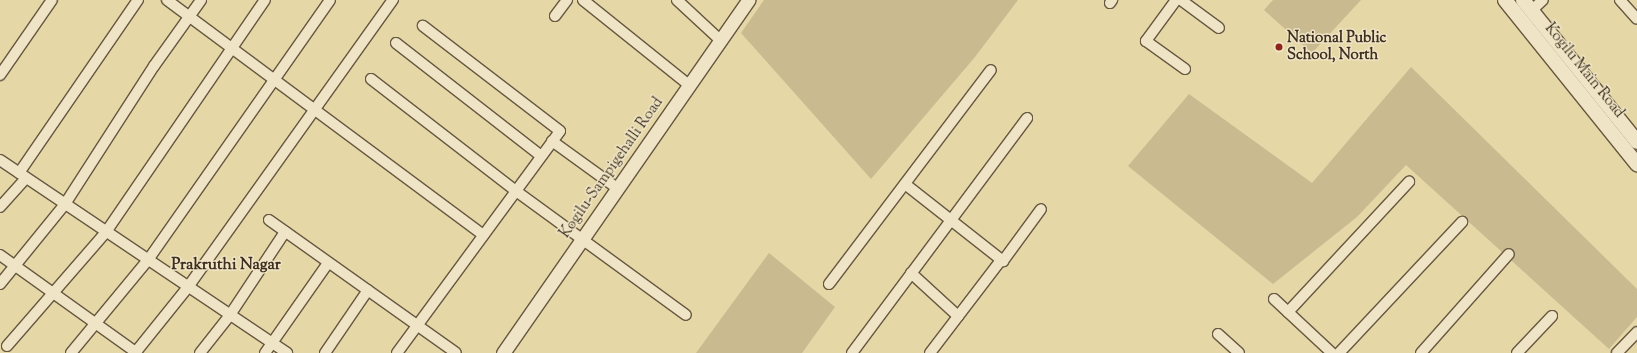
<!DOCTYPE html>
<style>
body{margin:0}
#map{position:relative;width:1637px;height:353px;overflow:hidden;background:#e6d7a7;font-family:"Sorts Mill Goudy",serif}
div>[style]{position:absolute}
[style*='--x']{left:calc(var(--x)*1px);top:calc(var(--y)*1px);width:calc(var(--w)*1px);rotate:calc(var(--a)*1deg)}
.green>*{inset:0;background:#c9ba90}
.roads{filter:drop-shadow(1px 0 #675841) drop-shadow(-1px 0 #675841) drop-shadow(0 1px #675841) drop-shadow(0 -1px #675841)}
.minor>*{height:10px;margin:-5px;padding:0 5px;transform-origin:5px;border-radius:5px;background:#efe5c6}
.tertiary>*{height:13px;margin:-6.5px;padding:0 6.5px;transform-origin:6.5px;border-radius:6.5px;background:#efe5c6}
.secondary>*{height:14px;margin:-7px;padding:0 7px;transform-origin:7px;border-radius:7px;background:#efe5c6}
.dots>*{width:11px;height:11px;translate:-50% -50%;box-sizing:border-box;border:2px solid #efe5c6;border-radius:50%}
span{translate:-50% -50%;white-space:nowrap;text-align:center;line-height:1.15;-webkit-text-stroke:3px #efe5c6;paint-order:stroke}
.poi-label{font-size:15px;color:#3d2e1f;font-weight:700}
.left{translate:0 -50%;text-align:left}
.street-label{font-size:15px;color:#3d2e1f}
.neighbourhood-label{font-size:16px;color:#3d2e1f;font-weight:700}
</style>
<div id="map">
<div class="green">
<div style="clip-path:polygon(764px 0,1018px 0,975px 57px,871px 179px,741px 33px)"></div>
<div style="clip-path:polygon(1273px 0,1361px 0,1312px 53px,1264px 10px)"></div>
<div style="clip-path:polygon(1411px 67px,1637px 289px,1637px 317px,1609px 349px,1406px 165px,1357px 217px,1273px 284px,1128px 166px,1189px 94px,1312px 183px)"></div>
<div style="clip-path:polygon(769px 253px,835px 307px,802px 353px,696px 353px)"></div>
</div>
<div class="roads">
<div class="minor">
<div style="--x:167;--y:0;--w:394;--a:36.6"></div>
<div style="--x:583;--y:0;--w:136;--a:38.7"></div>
<div style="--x:677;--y:0;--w:59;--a:42.9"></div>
<div style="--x:1176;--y:0;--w:51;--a:126.2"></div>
<div style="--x:1146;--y:41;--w:48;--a:35.7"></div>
<div style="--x:1181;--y:0;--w:47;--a:36.4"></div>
<div style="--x:1620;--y:0;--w:25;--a:48"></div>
<div style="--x:1110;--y:3;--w:4;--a:-56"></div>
<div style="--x:1531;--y:11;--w:16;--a:-43"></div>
<div style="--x:555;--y:16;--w:20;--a:-53"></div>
<div style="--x:396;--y:43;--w:184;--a:37.9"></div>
<div style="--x:0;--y:75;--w:91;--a:-55.3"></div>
<div style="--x:371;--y:79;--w:183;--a:37.7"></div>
<div style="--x:516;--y:191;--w:210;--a:36.1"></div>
<div style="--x:552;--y:141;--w:80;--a:35.9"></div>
<div style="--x:0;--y:160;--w:346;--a:33.9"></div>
<div style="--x:19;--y:173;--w:210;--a:-55.5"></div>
<div style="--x:905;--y:184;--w:125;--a:38.2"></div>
<div style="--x:1003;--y:261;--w:64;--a:-53.8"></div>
<div style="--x:0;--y:207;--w:39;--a:-48"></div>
<div style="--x:269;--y:220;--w:229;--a:35.4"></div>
<div style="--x:0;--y:255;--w:168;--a:35.6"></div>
<div style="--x:911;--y:273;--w:64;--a:42.5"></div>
<div style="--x:0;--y:284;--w:103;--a:-50.9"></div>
<div style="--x:65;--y:204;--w:164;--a:-57.2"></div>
<div style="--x:154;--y:66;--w:81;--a:-54.5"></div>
<div style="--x:829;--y:284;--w:268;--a:-52.9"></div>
<div style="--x:1274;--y:299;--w:79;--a:43"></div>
<div style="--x:1288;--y:312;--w:178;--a:-47.1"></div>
<div style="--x:1218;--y:334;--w:28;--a:42"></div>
<div style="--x:7;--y:346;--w:151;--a:-49"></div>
<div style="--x:106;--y:232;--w:281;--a:-55.6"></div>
<div style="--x:71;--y:353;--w:121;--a:-50.4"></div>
<div style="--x:148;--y:260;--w:317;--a:-55"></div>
<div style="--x:135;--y:353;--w:85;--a:-51.2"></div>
<div style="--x:188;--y:287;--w:353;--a:-54.5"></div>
<div style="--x:200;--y:353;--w:48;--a:-51.7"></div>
<div style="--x:230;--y:315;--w:100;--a:-56.5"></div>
<div style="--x:265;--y:353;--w:110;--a:-55"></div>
<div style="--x:325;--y:353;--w:76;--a:-55.7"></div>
<div style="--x:397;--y:353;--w:275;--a:-53.7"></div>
<div style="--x:560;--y:131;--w:173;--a:-142.5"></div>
<div style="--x:852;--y:353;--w:293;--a:-53.3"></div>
<div style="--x:930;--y:353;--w:117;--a:-52.6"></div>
<div style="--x:1339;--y:353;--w:180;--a:-46.8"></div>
<div style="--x:1421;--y:353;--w:132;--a:-48.4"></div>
<div style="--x:1517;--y:353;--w:51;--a:-46.6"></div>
<div style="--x:1617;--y:353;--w:29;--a:-46"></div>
</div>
<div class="tertiary">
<div style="--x:503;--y:353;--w:430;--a:-55.2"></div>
</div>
<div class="secondary">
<div style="--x:1505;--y:0;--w:211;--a:51.2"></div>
<div style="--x:1523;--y:0;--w:182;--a:51.2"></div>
</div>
</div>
<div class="dots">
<div style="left:1279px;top:47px;background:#8f2418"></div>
</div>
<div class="poi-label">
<span class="left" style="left:1287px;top:47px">National Public<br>School, North</span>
</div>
<div class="street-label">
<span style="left:1584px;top:71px;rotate:51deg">Kogilu Main Road</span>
<span style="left:612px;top:168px;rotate:-55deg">Kogilu-Sampigehalli Road</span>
</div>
<div class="neighbourhood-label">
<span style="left:226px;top:266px">Prakruthi Nagar</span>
</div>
</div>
